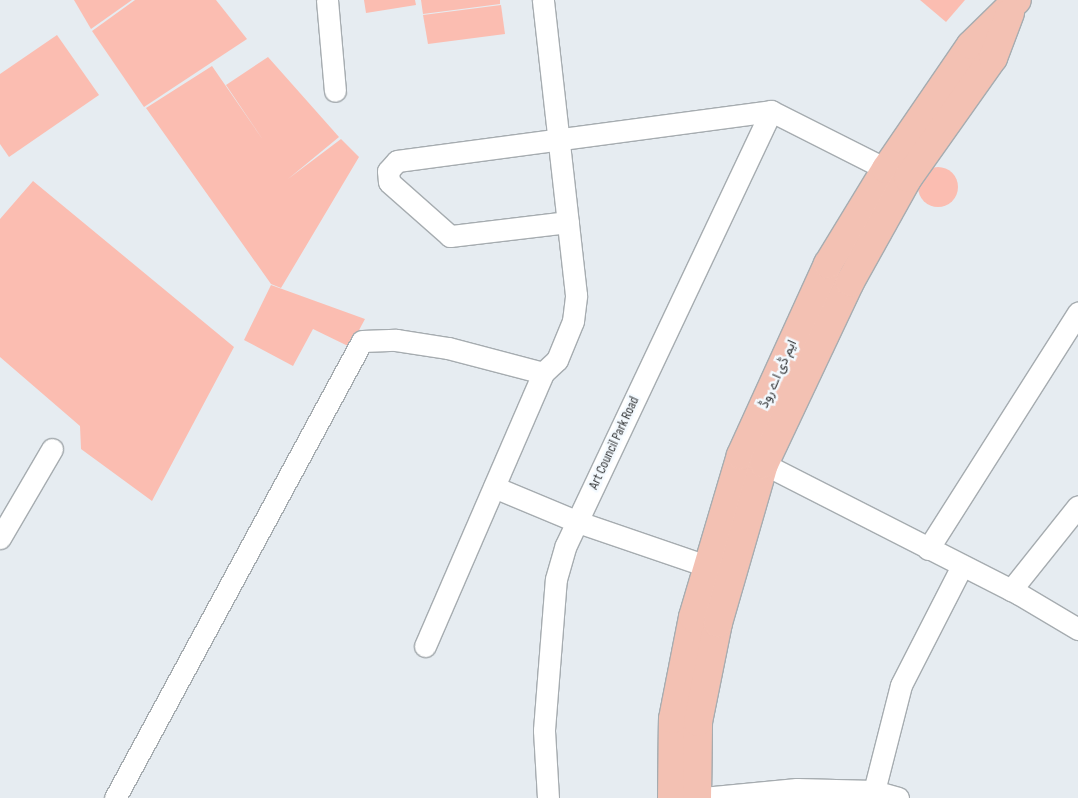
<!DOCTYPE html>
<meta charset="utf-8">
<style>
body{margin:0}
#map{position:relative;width:1078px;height:798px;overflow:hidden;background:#e6ecf1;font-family:"Sofia Sans Condensed",Vazirmatn,sans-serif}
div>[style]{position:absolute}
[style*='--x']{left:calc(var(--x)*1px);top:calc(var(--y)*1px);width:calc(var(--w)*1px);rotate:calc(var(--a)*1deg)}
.building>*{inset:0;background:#fbbdb1}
.round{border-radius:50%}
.roads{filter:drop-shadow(1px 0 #a6acb0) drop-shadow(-1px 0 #a6acb0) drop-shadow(0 1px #a6acb0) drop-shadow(0 -1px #a6acb0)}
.minor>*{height:21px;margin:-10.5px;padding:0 10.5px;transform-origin:10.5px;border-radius:10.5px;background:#fff}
.major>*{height:28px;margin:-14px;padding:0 14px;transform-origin:14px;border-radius:14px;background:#f3c1b3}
span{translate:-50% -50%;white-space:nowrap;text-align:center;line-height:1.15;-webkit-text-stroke:5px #f4faff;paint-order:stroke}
.street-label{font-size:14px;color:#36383a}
</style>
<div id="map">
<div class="building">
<div style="clip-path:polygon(74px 0,132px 0,91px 29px)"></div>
<div style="clip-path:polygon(135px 0,216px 0,247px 39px,144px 107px,92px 31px)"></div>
<div style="clip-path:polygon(364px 0,415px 0,416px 5px,366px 13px)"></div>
<div style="clip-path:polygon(421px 0,500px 0,500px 4px,423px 14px)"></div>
<div style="clip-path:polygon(920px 0,965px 0,946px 22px)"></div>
<div style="clip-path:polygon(501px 5px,505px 34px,428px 44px,423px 15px)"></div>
<div style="clip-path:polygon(57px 35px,99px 95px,9px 157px,0 144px,0 74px)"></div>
<div style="clip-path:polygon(268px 57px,339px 137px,288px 179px,341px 139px,359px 157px,281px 288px,271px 284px,146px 108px,212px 66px,263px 140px,226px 85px)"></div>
<div class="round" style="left:918px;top:167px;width:40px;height:40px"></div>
<div style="clip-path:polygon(33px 181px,234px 347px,152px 501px,81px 449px,80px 426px,0 357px,0 219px)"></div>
<div style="clip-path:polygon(271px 285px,365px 319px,350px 347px,313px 329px,293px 366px,244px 340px)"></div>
</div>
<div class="roads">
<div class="minor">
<div style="--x:327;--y:0;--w:91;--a:85"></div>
<div style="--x:568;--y:222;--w:119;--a:173.2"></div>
<div style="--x:450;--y:236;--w:81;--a:-138.5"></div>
<div style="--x:389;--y:182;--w:11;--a:-95"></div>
<div style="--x:388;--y:171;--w:13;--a:-48"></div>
<div style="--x:397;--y:161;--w:377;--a:-7.6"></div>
<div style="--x:771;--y:111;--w:129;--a:26.8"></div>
<div style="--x:764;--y:464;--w:286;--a:27"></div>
<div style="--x:1019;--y:594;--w:69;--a:30.7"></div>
<div style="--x:494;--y:487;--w:91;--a:22.6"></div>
<div style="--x:578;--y:522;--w:151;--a:18.9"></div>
<div style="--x:0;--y:538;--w:103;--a:-59.7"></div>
<div style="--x:928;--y:549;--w:280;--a:-57.6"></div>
<div style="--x:1011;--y:590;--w:107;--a:-51.4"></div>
<div style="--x:425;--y:646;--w:297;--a:-66.6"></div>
<div style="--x:874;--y:791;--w:109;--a:-75.7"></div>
<div style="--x:901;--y:685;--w:134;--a:-62.9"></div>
<div style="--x:115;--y:798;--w:519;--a:-61.61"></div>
<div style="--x:362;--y:341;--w:34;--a:-2"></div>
<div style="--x:396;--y:340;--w:53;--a:8.7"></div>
<div style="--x:448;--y:348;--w:98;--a:14.7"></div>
<div style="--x:543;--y:373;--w:19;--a:-43"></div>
<div style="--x:557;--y:360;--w:42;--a:-67.7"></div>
<div style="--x:573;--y:321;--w:26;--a:-83"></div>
<div style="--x:576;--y:295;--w:297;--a:-96.4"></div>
<div style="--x:548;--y:798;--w:68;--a:-93.4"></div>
<div style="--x:544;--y:730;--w:151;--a:-85.5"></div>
<div style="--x:556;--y:579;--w:35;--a:-74"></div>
<div style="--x:566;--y:545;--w:480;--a:-64.7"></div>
<div style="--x:703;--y:798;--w:94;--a:-5.5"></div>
<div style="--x:797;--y:789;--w:77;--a:1.5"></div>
<div style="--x:874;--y:791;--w:25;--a:16"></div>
</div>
<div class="major">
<div style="--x:672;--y:798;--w:79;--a:-89.3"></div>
<div style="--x:673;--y:719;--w:104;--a:-78.9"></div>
<div style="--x:693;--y:617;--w:169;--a:-73.5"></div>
<div style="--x:741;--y:455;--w:210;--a:-65.5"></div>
<div style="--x:828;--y:264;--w:111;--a:-58.6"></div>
<div style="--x:886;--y:169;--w:150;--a:-55.6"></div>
<div style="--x:971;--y:45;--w:64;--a:-44.4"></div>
<div style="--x:697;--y:798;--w:76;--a:-89.2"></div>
<div style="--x:698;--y:722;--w:101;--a:-78.6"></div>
<div style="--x:718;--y:623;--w:166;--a:-73.9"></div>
<div style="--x:764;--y:464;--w:201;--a:-64.7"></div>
<div style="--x:850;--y:282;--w:119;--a:-60.9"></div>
<div style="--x:908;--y:178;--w:147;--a:-54.7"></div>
<div style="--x:993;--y:58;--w:48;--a:-69.3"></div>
</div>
</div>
<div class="street-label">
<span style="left:778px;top:374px;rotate:-66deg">ایم ڈی اے روڈ</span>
<span style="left:614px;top:443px;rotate:-65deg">Art Council Park Road</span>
</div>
</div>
